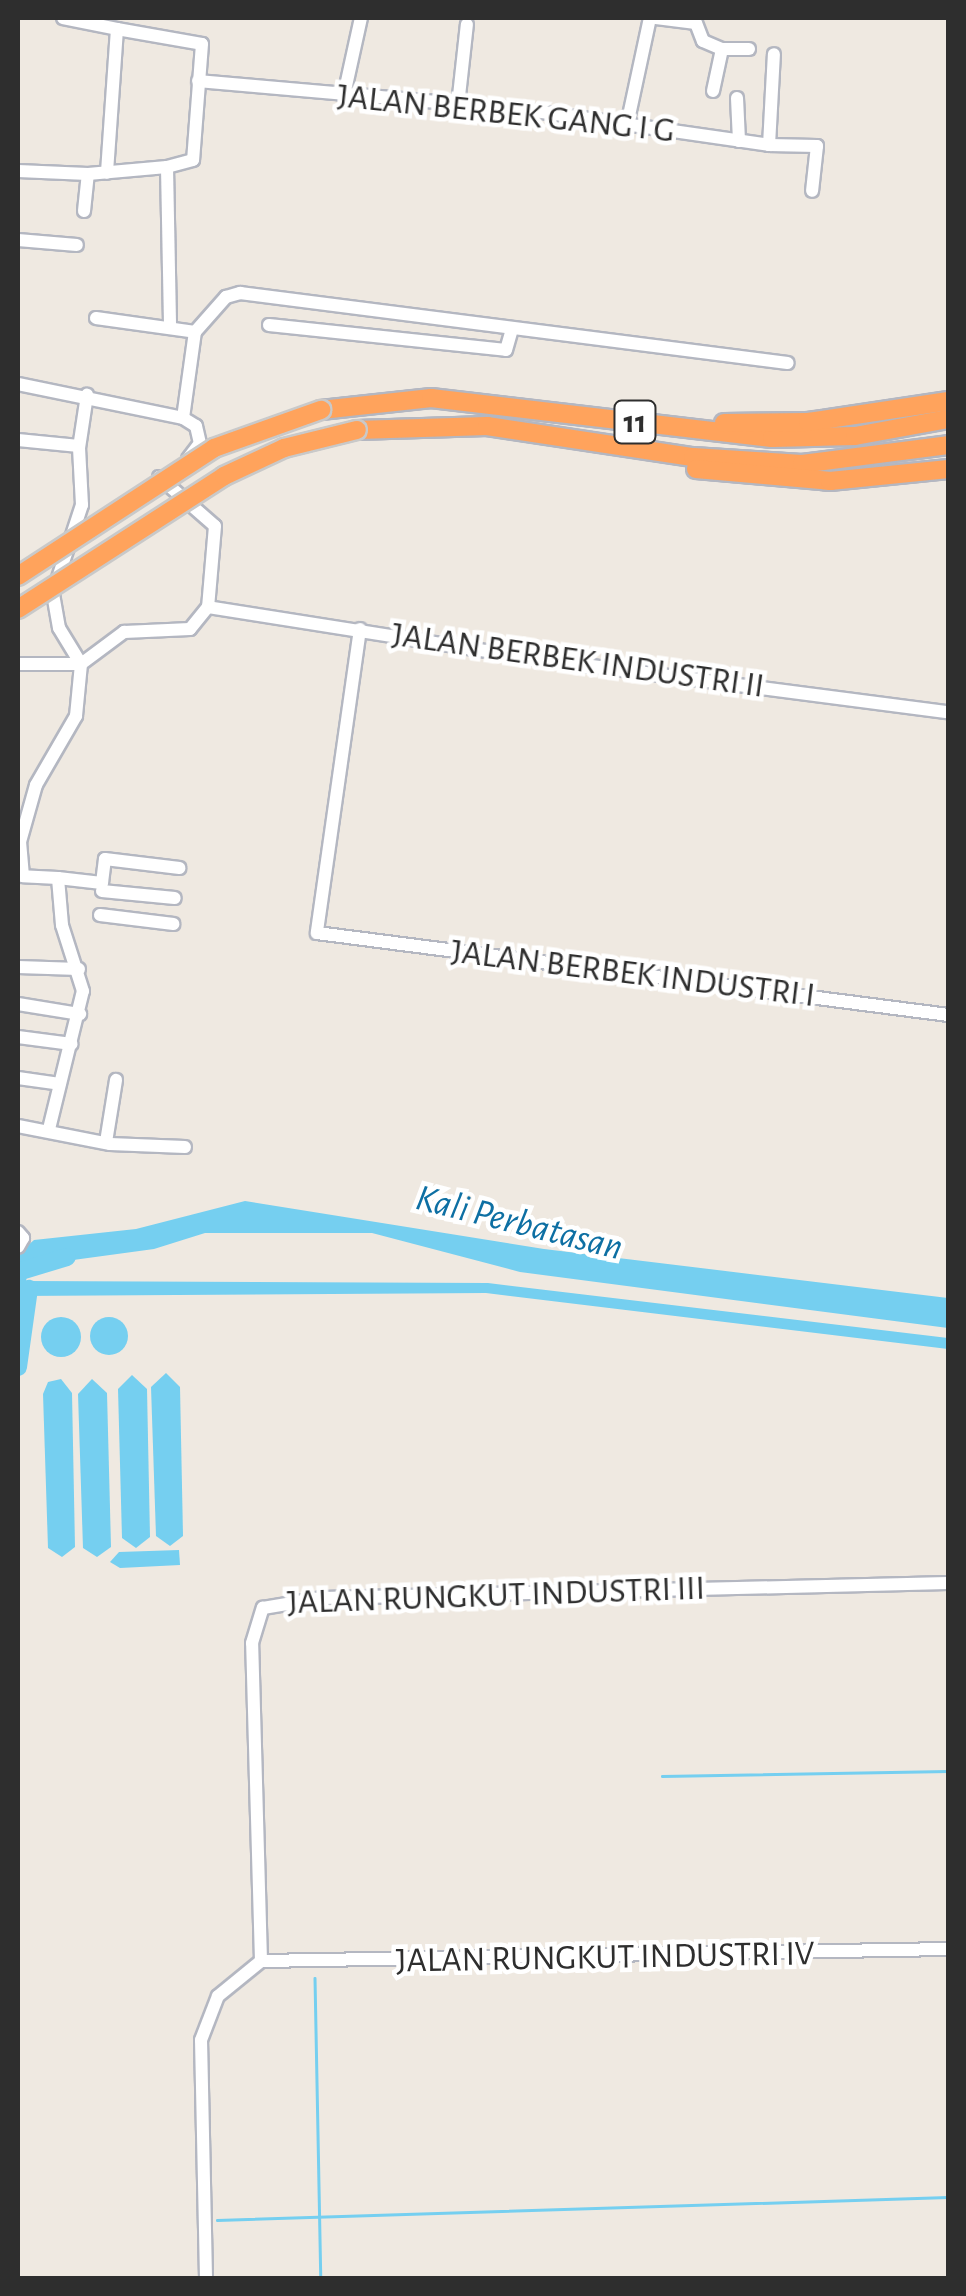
<!DOCTYPE html>
<style>
body{margin:0}
#map{position:relative;width:966px;height:2296px;overflow:hidden;background:#efe9e1;font-family:"Alegreya Sans",sans-serif}
div>[style]{position:absolute}
[style*='--x']{left:calc(var(--x)*1px);top:calc(var(--y)*1px);width:calc(var(--w)*1px);rotate:calc(var(--a)*1deg)}
.water>*{inset:0;background:#75cff0}
.round{border-radius:50%}
.stream>*{height:2.5px;margin:-1.25px;padding:0 1.25px;transform-origin:1.25px;border-radius:1.25px;background:#75cff0}
.river>*{height:18px;margin:-9px;padding:0 9px;transform-origin:9px;border-radius:9px;background:#75cff0}
.roads{filter:drop-shadow(2px 0 #b4b7c1) drop-shadow(-2px 0 #b4b7c1) drop-shadow(0 2px #b4b7c1) drop-shadow(0 -2px #b4b7c1)}
.minor>*{height:12px;margin:-6px;padding:0 6px;transform-origin:6px;border-radius:6px;background:#fff}
.highway>*{height:18px;margin:-9px;padding:0 9px;transform-origin:9px;border-radius:9px;background:#ffa35c}
.bridges{filter:drop-shadow(2px 0 #c9c9c9) drop-shadow(-2px 0 #c9c9c9) drop-shadow(0 2px #c9c9c9) drop-shadow(0 -2px #c9c9c9)}
.highway-bridge>*{height:18px;margin:-9px;padding:0 9px;transform-origin:9px;border-radius:9px;background:#ffa35c}
span{translate:-50% -50%;white-space:nowrap;text-align:center;line-height:1.15;-webkit-text-stroke:9px #fff;paint-order:stroke}
.shield-label span{padding:2px 8px;background:#fff;border:2px solid;border-radius:8px;-webkit-text-stroke-width:0}
.shield-label{font-size:32px;color:#2e2e2e;font-weight:700}
.street-label{font-size:35px;color:#2e2e2e}
.water-label{font-size:38px;color:#0d6fa3;font-style:italic}
.frame{position:absolute;inset:0;border:20px solid #2e2e2e;pointer-events:none}
</style>
<div id="map">
<div class="water">
<div style="clip-path:polygon(245px 1201px,544px 1249px,948px 1298px,948px 1328px,520px 1272px,372px 1233px,205px 1233px,154px 1249px,29px 1266px,26px 1281px,488px 1283px,948px 1338px,948px 1349px,486px 1293px,18px 1296px,18px 1254px,34px 1240px,136px 1229px)"></div>
<div class="round" style="left:90px;top:1317px;width:38px;height:38px"></div>
<div class="round" style="left:41px;top:1317px;width:40px;height:40px"></div>
<div style="clip-path:polygon(166px 1373px,180px 1387px,183px 1536px,170px 1546px,156px 1536px,151px 1387px)"></div>
<div style="clip-path:polygon(132px 1375px,147px 1389px,150px 1537px,136px 1548px,122px 1538px,118px 1389px)"></div>
<div style="clip-path:polygon(61px 1379px,72px 1393px,75px 1547px,62px 1557px,48px 1548px,43px 1394px,48px 1382px)"></div>
<div style="clip-path:polygon(92px 1379px,107px 1393px,111px 1547px,97px 1557px,83px 1548px,78px 1394px)"></div>
<div style="clip-path:polygon(179px 1550px,180px 1565px,120px 1568px,110px 1562px,119px 1552px)"></div>
</div>
<div class="stream">
<div style="--x:662;--y:1776;--w:286;--a:-1"></div>
<div style="--x:315;--y:1978;--w:300;--a:88.9"></div>
<div style="--x:217;--y:2220;--w:731;--a:-1.8"></div>
</div>
<div class="river">
<div style="--x:18;--y:1272;--w:51;--a:-17"></div>
<div style="--x:18;--y:1367;--w:79;--a:-82"></div>
</div>
<div class="roads">
<div class="minor">
<div style="--x:63;--y:18;--w:55;--a:11.5"></div>
<div style="--x:117;--y:29;--w:144;--a:94"></div>
<div style="--x:656;--y:18;--w:40;--a:7.1"></div>
<div style="--x:696;--y:23;--w:19;--a:69"></div>
<div style="--x:703;--y:41;--w:21;--a:23"></div>
<div style="--x:722;--y:49;--w:27;--a:0"></div>
<div style="--x:117;--y:29;--w:86;--a:10"></div>
<div style="--x:202;--y:44;--w:116;--a:94.4"></div>
<div style="--x:193;--y:160;--w:27;--a:165"></div>
<div style="--x:167;--y:167;--w:161;--a:88.9"></div>
<div style="--x:198;--y:81;--w:323;--a:5"></div>
<div style="--x:520;--y:109;--w:252;--a:8.2"></div>
<div style="--x:769;--y:145;--w:91;--a:-86.9"></div>
<div style="--x:713;--y:91;--w:43;--a:-77.9"></div>
<div style="--x:344;--y:95;--w:79;--a:-77.6"></div>
<div style="--x:737;--y:98;--w:43;--a:87.3"></div>
<div style="--x:458;--y:105;--w:81;--a:-83.7"></div>
<div style="--x:627;--y:125;--w:109;--a:-77.9"></div>
<div style="--x:769;--y:145;--w:48;--a:1.2"></div>
<div style="--x:817;--y:146;--w:45;--a:96.3"></div>
<div style="--x:18;--y:171;--w:70;--a:2.5"></div>
<div style="--x:88;--y:174;--w:79;--a:-5.1"></div>
<div style="--x:84;--y:211;--w:37;--a:-84"></div>
<div style="--x:18;--y:240;--w:59;--a:4.8"></div>
<div style="--x:96;--y:318;--w:100;--a:8"></div>
<div style="--x:269;--y:325;--w:238;--a:6"></div>
<div style="--x:506;--y:350;--w:22;--a:-74"></div>
<div style="--x:195;--y:332;--w:47;--a:-48.5"></div>
<div style="--x:226;--y:297;--w:15;--a:-16"></div>
<div style="--x:240;--y:293;--w:552;--a:7.28"></div>
<div style="--x:18;--y:384;--w:168;--a:11.6"></div>
<div style="--x:183;--y:418;--w:15;--a:32"></div>
<div style="--x:196;--y:426;--w:17;--a:77"></div>
<div style="--x:200;--y:443;--w:20;--a:127"></div>
<div style="--x:183;--y:418;--w:87;--a:-82.1"></div>
<div style="--x:18;--y:440;--w:61;--a:5.6"></div>
<div style="--x:159;--y:477;--w:74;--a:41.2"></div>
<div style="--x:215;--y:526;--w:81;--a:94.9"></div>
<div style="--x:208;--y:607;--w:334;--a:9"></div>
<div style="--x:538;--y:659;--w:413;--a:7.4"></div>
<div style="--x:360;--y:629;--w:307;--a:98.1"></div>
<div style="--x:317;--y:933;--w:636;--a:7.4"></div>
<div style="--x:18;--y:664;--w:63;--a:0"></div>
<div style="--x:81;--y:664;--w:54;--a:-36.7"></div>
<div style="--x:124;--y:632;--w:66;--a:-2.6"></div>
<div style="--x:190;--y:629;--w:28;--a:-51"></div>
<div style="--x:81;--y:664;--w:42;--a:-121.4"></div>
<div style="--x:59;--y:628;--w:36;--a:-100"></div>
<div style="--x:53;--y:593;--w:93;--a:-71.8"></div>
<div style="--x:82;--y:505;--w:57;--a:-93"></div>
<div style="--x:79;--y:448;--w:54;--a:-81.4"></div>
<div style="--x:58;--y:878;--w:44;--a:6.5"></div>
<div style="--x:102;--y:883;--w:24;--a:-83"></div>
<div style="--x:105;--y:859;--w:75;--a:6.9"></div>
<div style="--x:102;--y:891;--w:73;--a:5.5"></div>
<div style="--x:100;--y:915;--w:74;--a:7"></div>
<div style="--x:18;--y:967;--w:61;--a:1.9"></div>
<div style="--x:18;--y:1004;--w:63;--a:9.2"></div>
<div style="--x:18;--y:1037;--w:54;--a:7.4"></div>
<div style="--x:18;--y:1078;--w:42;--a:8.1"></div>
<div style="--x:18;--y:1126;--w:94;--a:11.1"></div>
<div style="--x:110;--y:1144;--w:75;--a:2.3"></div>
<div style="--x:49;--y:1129;--w:142;--a:-76.2"></div>
<div style="--x:83;--y:991;--w:69;--a:-107.7"></div>
<div style="--x:62;--y:925;--w:47;--a:-94.9"></div>
<div style="--x:58;--y:878;--w:35;--a:-177"></div>
<div style="--x:23;--y:876;--w:34;--a:-95"></div>
<div style="--x:20;--y:842;--w:59;--a:-74.3"></div>
<div style="--x:36;--y:785;--w:80;--a:-59.9"></div>
<div style="--x:76;--y:716;--w:52;--a:-84.5"></div>
<div style="--x:106;--y:1142;--w:63;--a:-80.8"></div>
<div style="--x:18;--y:1232;--w:8;--a:50"></div>
<div style="--x:23;--y:1238;--w:10;--a:119"></div>
<div style="--x:261;--y:1961;--w:687;--a:-1"></div>
<div style="--x:206;--y:2278;--w:238;--a:-91.2"></div>
<div style="--x:201;--y:2040;--w:47;--a:-68.9"></div>
<div style="--x:218;--y:1996;--w:55;--a:-39.1"></div>
<div style="--x:261;--y:1961;--w:318;--a:-91.6"></div>
<div style="--x:252;--y:1643;--w:37;--a:-73"></div>
<div style="--x:263;--y:1608;--w:60;--a:-9.6"></div>
<div style="--x:322;--y:1598;--w:626;--a:-1.37"></div>
</div>
<div class="highway">
<div style="--x:321;--y:410;--w:111;--a:-6.2"></div>
<div style="--x:431;--y:398;--w:343;--a:6.7"></div>
<div style="--x:772;--y:438;--w:83;--a:-1.4"></div>
<div style="--x:855;--y:436;--w:95;--a:-10.4"></div>
<div style="--x:724;--y:423;--w:84;--a:-0.7"></div>
<div style="--x:808;--y:422;--w:142;--a:-8.5"></div>
<div style="--x:357;--y:430;--w:130;--a:-1.8"></div>
<div style="--x:487;--y:426;--w:208;--a:8.6"></div>
<div style="--x:693;--y:457;--w:109;--a:3.7"></div>
<div style="--x:802;--y:464;--w:147;--a:-7.4"></div>
<div style="--x:696;--y:469;--w:135;--a:5.1"></div>
<div style="--x:830;--y:481;--w:119;--a:-5.8"></div>
</div>
</div>
<div class="bridges">
<div class="highway-bridge">
<div style="--x:18;--y:576;--w:234;--a:-33.1"></div>
<div style="--x:214;--y:448;--w:114;--a:-19.6"></div>
<div style="--x:18;--y:609;--w:245;--a:-32.8"></div>
<div style="--x:224;--y:476;--w:66;--a:-25"></div>
<div style="--x:284;--y:448;--w:75;--a:-13.9"></div>
</div>
</div>
<div class="shield-label">
<span style="left:635px;top:422px">11</span>
</div>
<div class="street-label">
<span style="left:506px;top:114px;rotate:6deg">JALAN BERBEK GANG I G</span>
<span style="left:578px;top:661px;rotate:8deg">JALAN BERBEK INDUSTRI II</span>
<span style="left:633px;top:974px;rotate:7deg">JALAN BERBEK INDUSTRI I</span>
<span style="left:496px;top:1596px;rotate:-2deg">JALAN RUNGKUT INDUSTRI III</span>
<span style="left:605px;top:1958px;rotate:-1deg">JALAN RUNGKUT INDUSTRI IV</span>
</div>
<div class="water-label">
<span style="left:519px;top:1224px;rotate:14deg">Kali Perbatasan</span>
</div>
<div class="frame"></div>
</div>
